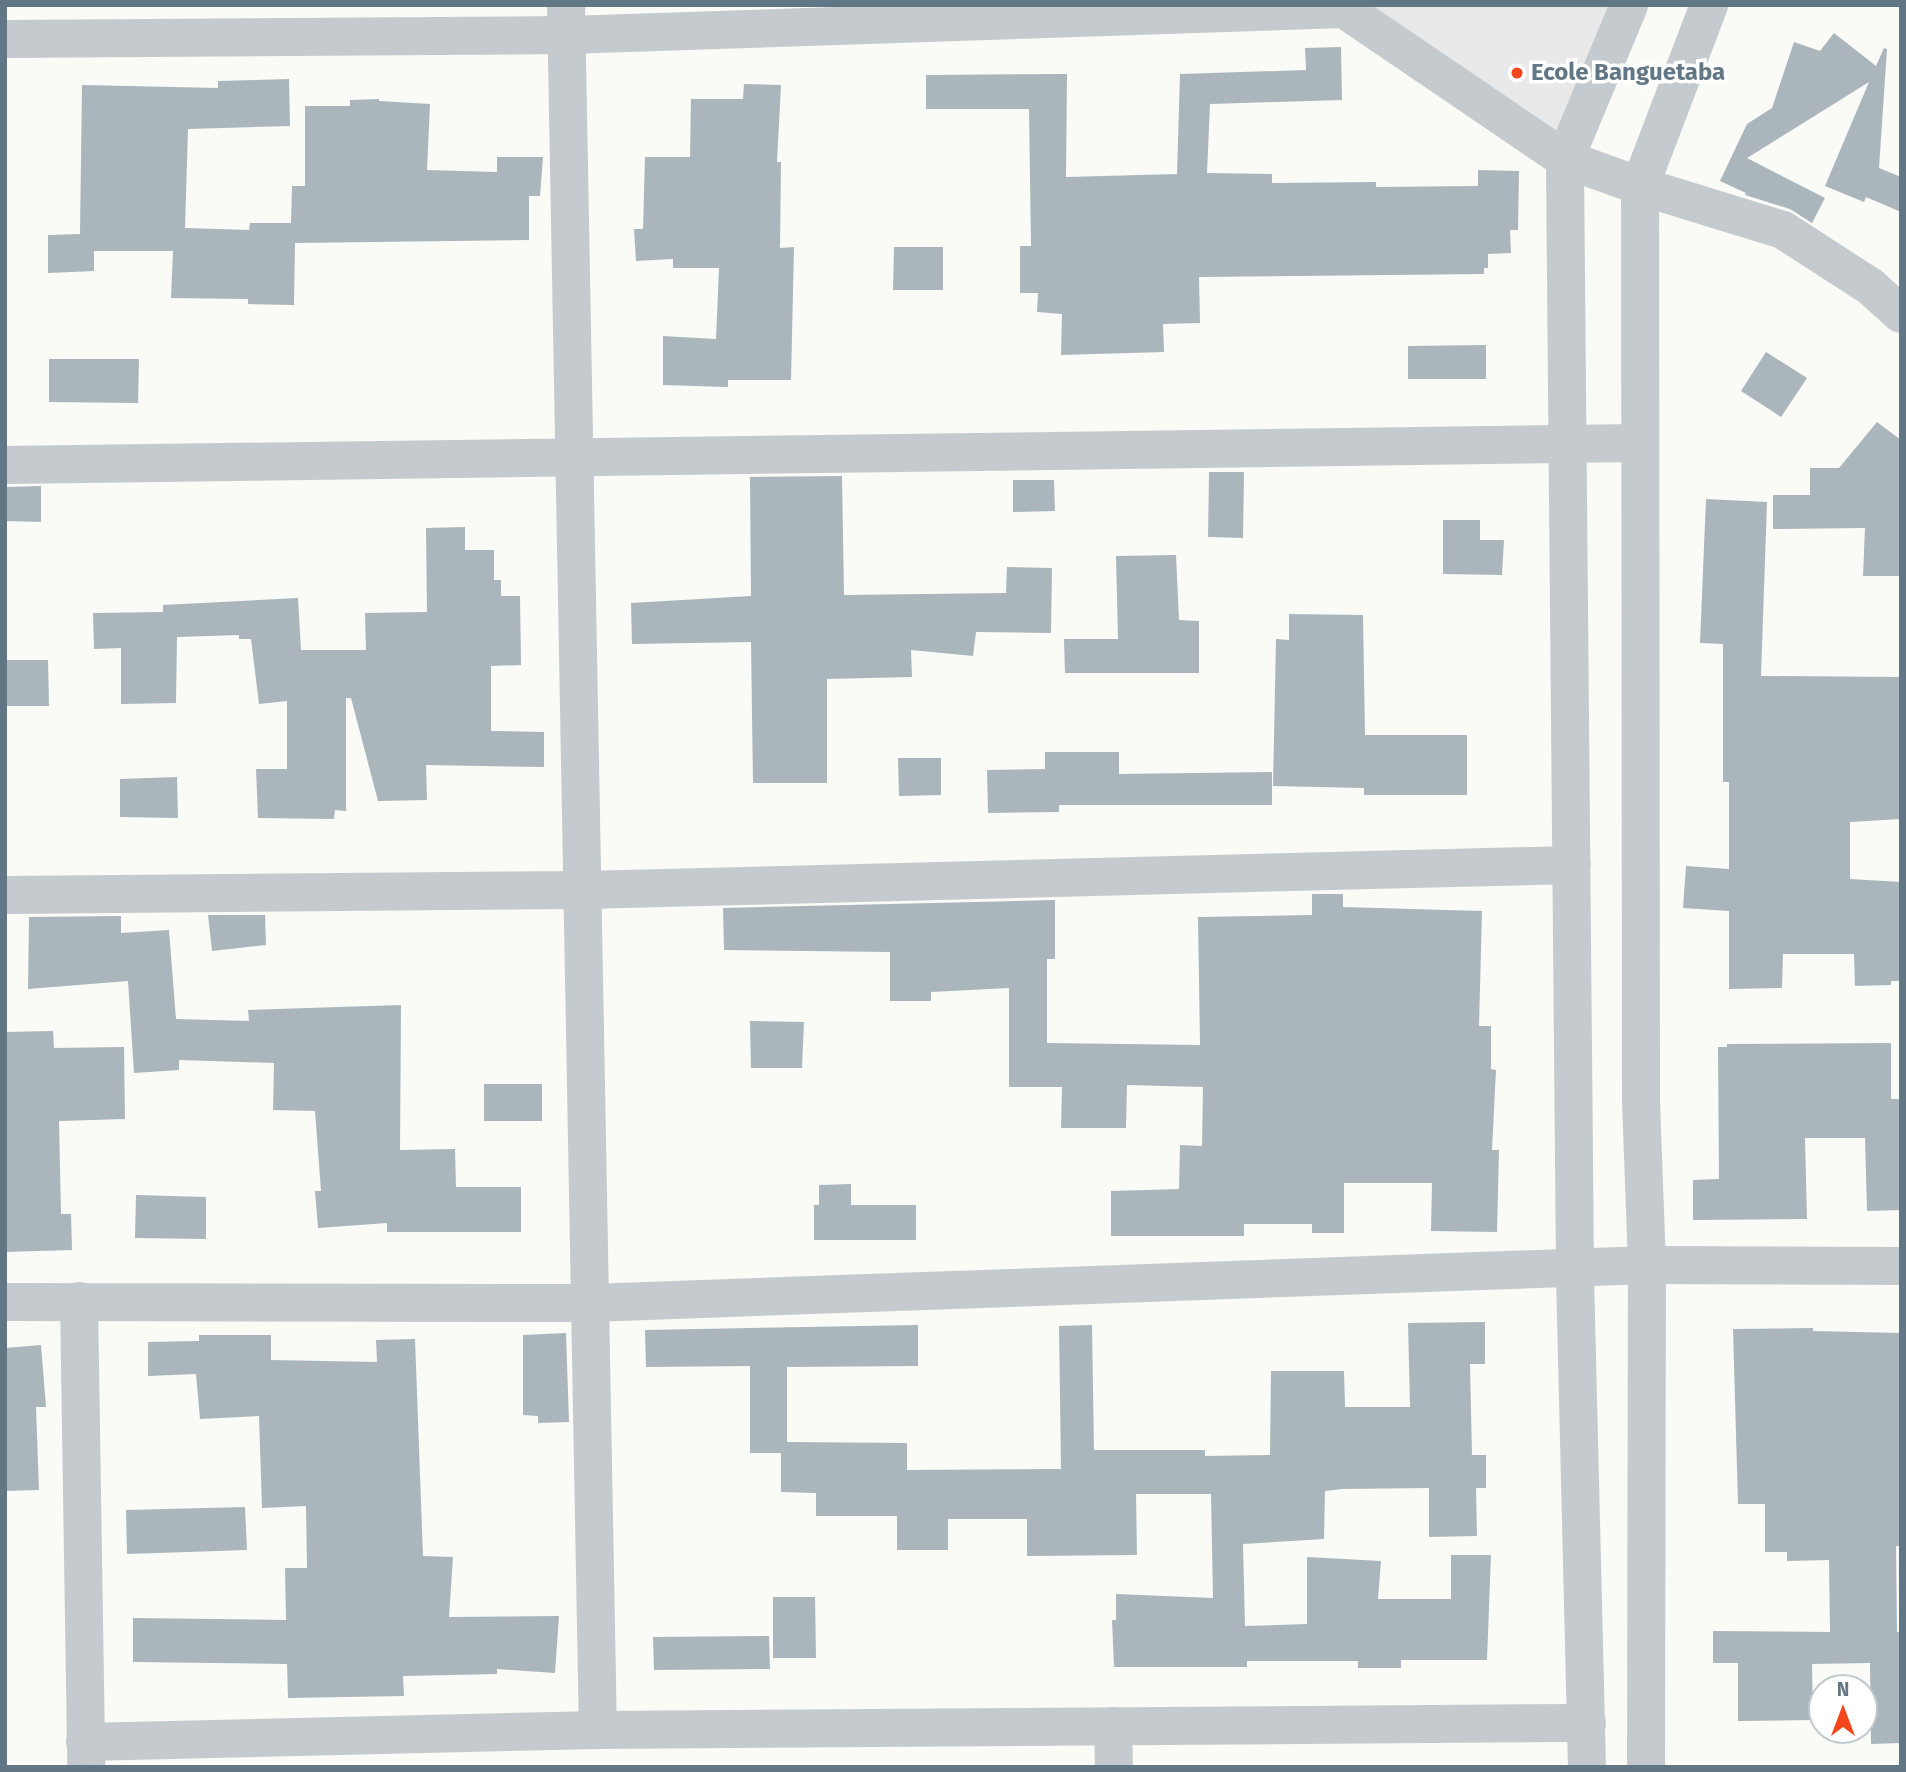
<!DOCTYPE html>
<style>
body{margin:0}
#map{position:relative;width:1906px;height:1772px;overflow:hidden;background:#fafaf7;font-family:"Fira Sans",sans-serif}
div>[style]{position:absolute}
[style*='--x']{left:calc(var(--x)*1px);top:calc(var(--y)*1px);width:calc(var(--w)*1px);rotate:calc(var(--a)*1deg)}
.built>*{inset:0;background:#e8e9e8}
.building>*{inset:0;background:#abb5bc}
.minor>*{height:38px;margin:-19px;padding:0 19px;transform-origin:19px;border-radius:19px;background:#c4cacd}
.dots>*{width:19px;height:19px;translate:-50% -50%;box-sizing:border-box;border:4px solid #fff;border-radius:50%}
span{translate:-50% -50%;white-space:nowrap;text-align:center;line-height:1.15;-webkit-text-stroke:7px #fff;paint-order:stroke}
.poi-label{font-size:24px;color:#627785;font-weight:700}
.left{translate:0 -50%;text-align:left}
.frame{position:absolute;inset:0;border:7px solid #627785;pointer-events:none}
.north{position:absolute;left:1808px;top:1674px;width:70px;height:70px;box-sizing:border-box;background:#fff;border:2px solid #c0c9ce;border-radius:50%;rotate:0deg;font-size:19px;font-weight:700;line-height:28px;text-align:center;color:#627785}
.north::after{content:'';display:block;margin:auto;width:24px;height:32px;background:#f4461d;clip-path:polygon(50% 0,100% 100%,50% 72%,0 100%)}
</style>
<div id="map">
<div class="built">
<div style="clip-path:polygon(1354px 5px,1609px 5px,1553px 141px)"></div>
</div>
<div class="building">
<div style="clip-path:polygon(1834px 33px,1876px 66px,1884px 48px,1887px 49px,1879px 168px,1901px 177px,1901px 212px,1866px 197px,1864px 202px,1825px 186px,1869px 82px,1747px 158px,1825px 198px,1812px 223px,1790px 209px,1745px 195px,1746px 193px,1720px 181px,1747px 124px,1772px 108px,1794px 42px,1820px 51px)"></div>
<div style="clip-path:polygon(1341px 47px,1342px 100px,1210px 104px,1207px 173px,1272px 174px,1272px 183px,1376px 182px,1376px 187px,1478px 186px,1478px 170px,1519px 171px,1518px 230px,1510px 230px,1511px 253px,1488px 254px,1488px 268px,1484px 268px,1484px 274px,1199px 277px,1200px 323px,1163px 324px,1164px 352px,1061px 355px,1062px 314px,1037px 312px,1038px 293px,1020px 293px,1020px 246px,1031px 246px,1029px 109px,926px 109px,926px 75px,1067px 74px,1066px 177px,1177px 174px,1180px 74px,1306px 70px,1305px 48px)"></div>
<div style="clip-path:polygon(289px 79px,290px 126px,188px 129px,185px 228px,249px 230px,250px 223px,291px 223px,292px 186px,305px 186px,305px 106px,350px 106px,350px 100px,379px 99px,379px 101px,430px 104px,427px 170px,497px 172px,497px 157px,543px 157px,540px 196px,529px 196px,529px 240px,295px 243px,294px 305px,248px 304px,248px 299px,171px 298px,173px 251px,94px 251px,94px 271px,48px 273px,48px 235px,80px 234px,82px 85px,218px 88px,218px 81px)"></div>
<div style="clip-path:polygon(744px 84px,781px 85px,777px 162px,781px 162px,780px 248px,794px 247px,791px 380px,728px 380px,728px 387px,663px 385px,663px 336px,716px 339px,719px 268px,673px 268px,673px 259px,636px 261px,634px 229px,643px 229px,645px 157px,690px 157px,691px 99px,743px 99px)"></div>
<div style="clip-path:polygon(894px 247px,943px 247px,943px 290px,893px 290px)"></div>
<div style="clip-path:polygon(1486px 345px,1486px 379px,1408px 379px,1408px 346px)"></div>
<div style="clip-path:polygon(1766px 352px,1807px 378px,1781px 417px,1741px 391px)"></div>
<div style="clip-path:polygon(49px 359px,139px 359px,138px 403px,49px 402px)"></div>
<div style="clip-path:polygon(1877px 422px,1901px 440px,1901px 576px,1863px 576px,1865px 528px,1773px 529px,1773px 495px,1810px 495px,1810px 468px,1839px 468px)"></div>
<div style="clip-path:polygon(1209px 472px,1244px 472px,1243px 538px,1208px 537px)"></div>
<div style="clip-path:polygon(842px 476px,844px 595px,1006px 593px,1007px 567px,1052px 568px,1051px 633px,976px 632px,973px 656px,911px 650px,912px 677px,827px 679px,827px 783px,753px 783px,751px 642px,632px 644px,631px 603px,751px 596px,750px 477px)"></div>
<div style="clip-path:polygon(1013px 480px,1054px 480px,1055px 511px,1013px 512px)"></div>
<div style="clip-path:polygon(41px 486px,41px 522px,5px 521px,5px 487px)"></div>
<div style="clip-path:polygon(1706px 499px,1767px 502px,1761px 676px,1901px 677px,1901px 819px,1850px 822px,1850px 879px,1901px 882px,1901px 981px,1891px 981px,1891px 985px,1855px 986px,1854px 954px,1783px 954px,1782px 988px,1729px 989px,1729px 911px,1683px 908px,1686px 866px,1729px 869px,1729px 782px,1723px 782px,1723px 644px,1700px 643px)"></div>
<div style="clip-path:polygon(1443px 520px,1480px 520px,1480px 540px,1504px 540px,1502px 575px,1443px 574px)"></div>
<div style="clip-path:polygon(465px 527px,465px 550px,494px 550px,494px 580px,501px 580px,501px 596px,520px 596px,521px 665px,491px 666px,491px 731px,544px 732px,544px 767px,426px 765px,427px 800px,378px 801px,351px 698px,346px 698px,346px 811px,335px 810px,334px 819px,258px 818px,256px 769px,287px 769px,287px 701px,259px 704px,251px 639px,239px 639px,239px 635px,177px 637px,176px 703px,121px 704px,121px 648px,94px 649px,93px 613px,163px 612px,163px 605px,298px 598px,301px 650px,366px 650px,365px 613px,427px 612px,426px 528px)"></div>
<div style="clip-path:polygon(1176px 555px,1179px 620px,1199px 621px,1199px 673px,1065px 673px,1064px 639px,1118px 639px,1116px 556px)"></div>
<div style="clip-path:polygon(1289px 614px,1363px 615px,1365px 735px,1467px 735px,1467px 795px,1364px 795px,1364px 788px,1273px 786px,1276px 639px,1289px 640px)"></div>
<div style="clip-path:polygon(5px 660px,48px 660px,49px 706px,5px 706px)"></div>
<div style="clip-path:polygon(1045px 752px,1119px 752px,1119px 774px,1272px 772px,1272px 805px,1059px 805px,1059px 812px,988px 813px,987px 770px,1045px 769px)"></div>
<div style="clip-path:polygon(898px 758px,941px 758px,941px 795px,899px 796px)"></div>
<div style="clip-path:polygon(177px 777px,178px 818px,120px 817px,120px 779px)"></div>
<div style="clip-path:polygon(1312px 894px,1343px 894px,1343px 907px,1482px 911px,1479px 1026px,1491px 1026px,1491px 1069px,1496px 1070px,1492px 1150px,1499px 1150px,1497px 1232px,1431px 1231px,1432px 1183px,1344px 1183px,1344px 1233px,1312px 1233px,1312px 1224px,1244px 1224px,1244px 1236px,1111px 1236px,1111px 1191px,1179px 1189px,1180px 1145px,1202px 1146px,1203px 1087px,1127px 1085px,1126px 1128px,1061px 1128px,1062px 1087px,1009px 1087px,1009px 988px,931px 992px,931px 1001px,890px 1001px,890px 952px,724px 950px,723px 908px,1055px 900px,1055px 959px,1047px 959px,1047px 1043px,1200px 1045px,1198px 917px,1312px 915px)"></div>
<div style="clip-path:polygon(208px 915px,265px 915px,266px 945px,212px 951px)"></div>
<div style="clip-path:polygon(121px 916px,121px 933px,169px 930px,176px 1019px,249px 1021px,248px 1010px,401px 1005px,400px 1150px,455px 1149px,456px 1187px,521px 1187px,521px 1232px,387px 1232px,387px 1223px,318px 1228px,315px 1191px,321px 1191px,315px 1111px,273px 1110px,274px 1063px,179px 1060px,179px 1070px,134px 1073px,128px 981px,28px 989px,29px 917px)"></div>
<div style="clip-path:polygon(750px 1021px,804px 1022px,802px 1068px,751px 1068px)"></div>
<div style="clip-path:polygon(53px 1031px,54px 1048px,124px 1047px,125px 1119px,59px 1121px,61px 1214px,71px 1214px,72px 1250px,5px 1252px,5px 1032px)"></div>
<div style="clip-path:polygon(1891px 1043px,1891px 1099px,1901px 1099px,1901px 1210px,1867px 1211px,1865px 1138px,1805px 1138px,1807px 1219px,1693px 1220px,1693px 1180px,1719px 1179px,1718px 1047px,1727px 1047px,1727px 1044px)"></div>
<div style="clip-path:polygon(484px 1084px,542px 1084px,542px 1121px,484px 1121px)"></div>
<div style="clip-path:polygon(851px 1184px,851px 1205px,916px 1205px,916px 1240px,814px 1240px,814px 1205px,819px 1205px,819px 1185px)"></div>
<div style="clip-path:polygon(136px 1195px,206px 1197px,206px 1239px,135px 1238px)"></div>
<div style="clip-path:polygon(1485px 1322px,1485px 1364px,1470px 1364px,1472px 1455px,1486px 1455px,1486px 1488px,1476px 1488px,1477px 1536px,1429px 1537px,1429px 1488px,1342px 1489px,1325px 1491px,1324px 1539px,1243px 1544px,1245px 1626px,1307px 1624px,1307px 1557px,1381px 1561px,1378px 1599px,1451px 1599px,1451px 1555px,1491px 1555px,1487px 1660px,1401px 1660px,1401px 1668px,1358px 1668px,1358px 1661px,1247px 1661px,1247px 1667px,1114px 1667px,1112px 1620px,1116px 1620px,1116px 1594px,1213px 1598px,1211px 1494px,1136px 1494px,1137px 1555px,1027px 1556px,1027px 1519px,948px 1519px,948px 1550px,897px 1550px,897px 1516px,816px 1516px,816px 1493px,781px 1492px,781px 1453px,750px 1453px,750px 1366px,646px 1367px,645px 1330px,918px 1325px,918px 1366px,787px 1367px,787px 1442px,907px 1443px,907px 1470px,1061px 1469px,1059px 1326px,1092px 1325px,1094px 1450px,1205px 1450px,1205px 1456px,1270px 1455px,1271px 1371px,1344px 1371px,1345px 1407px,1410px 1407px,1408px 1323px)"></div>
<div style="clip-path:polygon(1813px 1328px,1813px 1331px,1901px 1333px,1901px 1546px,1896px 1546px,1897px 1632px,1901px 1632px,1901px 1743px,1871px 1744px,1870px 1663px,1812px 1664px,1813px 1720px,1738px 1721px,1738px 1663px,1713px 1663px,1713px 1631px,1830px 1632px,1829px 1560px,1787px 1561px,1787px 1552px,1765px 1552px,1765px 1504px,1738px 1504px,1733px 1329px)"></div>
<div style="clip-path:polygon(566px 1333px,569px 1422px,538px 1423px,538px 1416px,523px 1415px,523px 1335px)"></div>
<div style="clip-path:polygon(199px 1335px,271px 1335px,271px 1360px,377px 1362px,376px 1340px,415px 1339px,423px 1556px,453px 1557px,449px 1617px,559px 1616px,555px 1673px,497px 1669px,497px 1674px,403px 1676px,404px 1696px,288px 1698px,287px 1664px,133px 1662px,133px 1618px,286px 1620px,285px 1568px,307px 1568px,306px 1506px,262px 1508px,259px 1416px,200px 1419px,196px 1374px,148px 1376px,148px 1342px,199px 1341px)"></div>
<div style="clip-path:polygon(41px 1345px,46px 1407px,36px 1407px,39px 1490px,5px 1491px,5px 1348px)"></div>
<div style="clip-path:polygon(245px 1507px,247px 1550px,127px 1554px,126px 1510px)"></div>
<div style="clip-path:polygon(773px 1597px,815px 1597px,816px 1658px,773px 1658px)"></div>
<div style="clip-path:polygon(769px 1636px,770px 1669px,654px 1670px,653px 1637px)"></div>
</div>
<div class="minor">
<div style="--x:566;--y:5;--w:1725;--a:88.94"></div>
<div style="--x:1338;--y:5;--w:274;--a:34.2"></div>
<div style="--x:1565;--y:159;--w:80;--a:19.8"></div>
<div style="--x:1640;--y:186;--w:150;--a:17.1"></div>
<div style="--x:1783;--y:230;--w:105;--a:32.9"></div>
<div style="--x:1871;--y:287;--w:40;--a:42"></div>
<div style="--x:5;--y:39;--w:562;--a:-0.41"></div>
<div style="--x:567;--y:35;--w:776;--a:-1.92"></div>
<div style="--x:5;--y:465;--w:1634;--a:-0.77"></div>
<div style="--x:5;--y:895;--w:578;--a:-0.5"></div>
<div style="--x:583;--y:890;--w:989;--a:-1.45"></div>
<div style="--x:79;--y:1301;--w:466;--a:89.1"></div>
<div style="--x:5;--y:1302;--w:586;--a:0.1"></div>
<div style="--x:591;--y:1303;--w:1057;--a:-2.06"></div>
<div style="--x:1647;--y:1265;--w:254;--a:0.2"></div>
<div style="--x:1113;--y:1726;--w:41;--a:88.6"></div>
<div style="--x:85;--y:1742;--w:513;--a:-1.34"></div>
<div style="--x:598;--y:1730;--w:989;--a:-0.41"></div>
<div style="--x:1587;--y:1767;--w:498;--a:-91.4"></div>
<div style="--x:1575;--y:1269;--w:1110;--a:-90.52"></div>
<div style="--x:1565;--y:159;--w:167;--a:-67.4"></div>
<div style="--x:1646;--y:1767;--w:502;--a:-89.89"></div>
<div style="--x:1647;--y:1265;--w:166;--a:-92.1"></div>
<div style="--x:1641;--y:1099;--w:913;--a:-90.06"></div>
<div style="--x:1640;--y:186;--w:194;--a:-69.1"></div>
</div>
<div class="dots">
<div style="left:1517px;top:73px;background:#f4461d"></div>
</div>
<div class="poi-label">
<span class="left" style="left:1531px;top:73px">Ecole Banguetaba</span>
</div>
<div class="frame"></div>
<div class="north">N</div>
</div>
